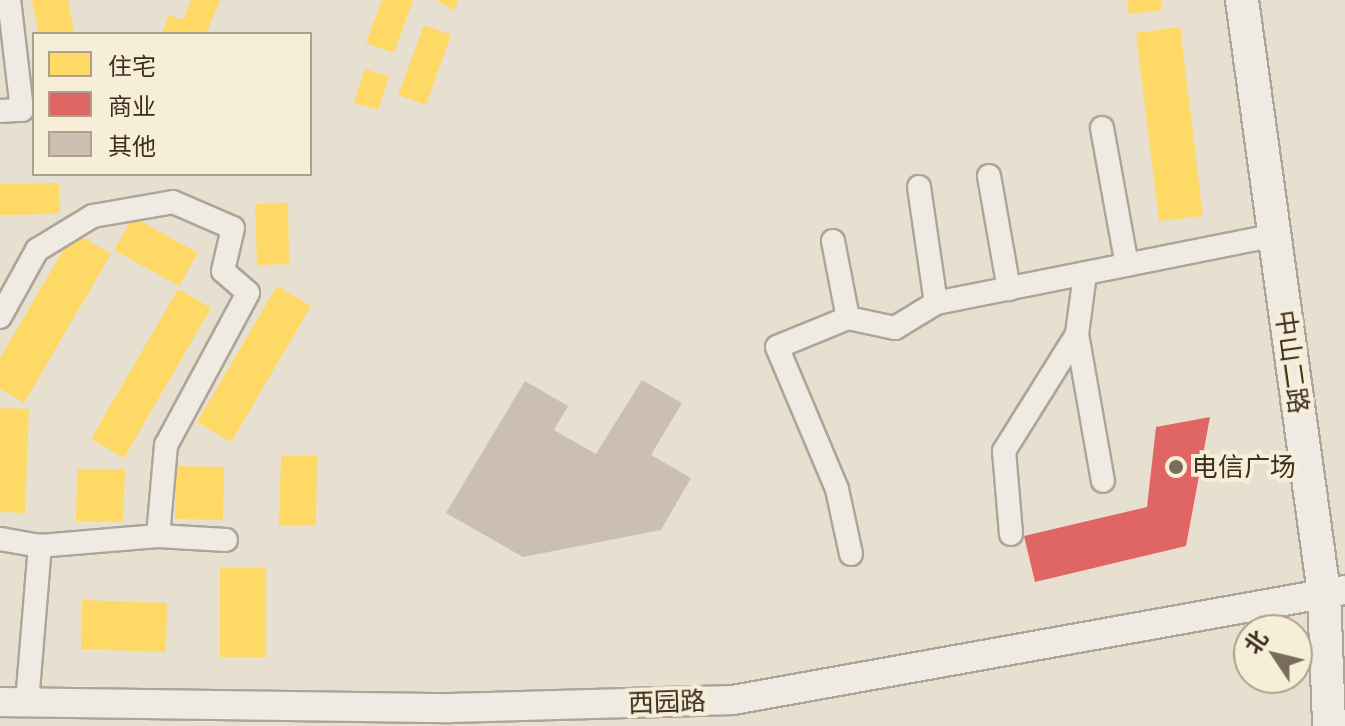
<!DOCTYPE html>
<meta charset="utf-8">
<style>
body{margin:0}
#map{position:relative;width:1345px;height:726px;overflow:hidden;background:#e7e0d1;font-family:"Noto Serif","Noto Sans SC",serif}
div>[style]{position:absolute}
[style*='--x']{left:calc(var(--x)*1px);top:calc(var(--y)*1px);width:calc(var(--w)*1px);rotate:calc(var(--a)*1deg)}
.homes>*{inset:0;background:#ffd966}
.shops>*{inset:0;background:#e06666}
.building>*{inset:0;background:#cbbfb2}
.roads{filter:drop-shadow(2px 0 #ada599) drop-shadow(-2px 0 #ada599) drop-shadow(0 2px #ada599) drop-shadow(0 -2px #ada599)}
.minor>*{height:22px;margin:-11px;padding:0 11px;transform-origin:11px;border-radius:11px;background:#efebe3}
.tertiary>*{height:28px;margin:-14px;padding:0 14px;transform-origin:14px;border-radius:14px;background:#efebe3}
.secondary>*{height:32px;margin:-16px;padding:0 16px;transform-origin:16px;border-radius:16px;background:#efebe3}
.dots>*{width:22px;height:22px;translate:-50% -50%;box-sizing:border-box;border:4px solid #f7eed8;border-radius:50%}
span{translate:-50% -50%;white-space:nowrap;text-align:center;line-height:1.15;-webkit-text-stroke:8px #f7eed8;paint-order:stroke}
.street-label{font-size:26px;color:#3d2e20}
.poi-label{font-size:26px;color:#3d2e20}
.left{translate:0 -50%;text-align:left}
.legend{position:absolute;left:32px;top:32px;width:280px;height:144px;box-sizing:border-box;background:#f7eed8;border:2px solid #ada18e;margin:0;padding:10px 14px;list-style:none;font-size:24px;color:#3d2e20}
.legend li{display:flex;align-items:center;gap:16px;height:40px}
.legend b{width:40px;border:2px solid #ada18e}
.north{position:absolute;left:1233px;top:614px;width:80px;height:80px;box-sizing:border-box;background:#f7eed8;border:2px solid #ada18e;border-radius:50%;rotate:305deg;font-size:22px;font-weight:700;line-height:32px;text-align:center;color:#3d2e20}
.north::after{content:'';display:block;margin:auto;width:28px;height:36px;background:#786c5e;clip-path:polygon(50% 0,100% 100%,50% 72%,0 100%)}
</style>
<div id="map">
<div class="homes">
<div style="clip-path:polygon(32px 0,68px 0,74px 34px,39px 34px)"></div>
<div style="clip-path:polygon(191px 0,220px 0,206px 34px,162px 34px,169px 15px,183px 20px)"></div>
<div style="clip-path:polygon(382px 0,413px 0,394px 53px,366px 43px)"></div>
<div style="clip-path:polygon(437px 0,458px 0,454px 11px)"></div>
<div style="clip-path:polygon(1127px 0,1161px 0,1162px 10px,1129px 14px)"></div>
<div style="clip-path:polygon(424px 25px,451px 35px,426px 105px,398px 95px)"></div>
<div style="clip-path:polygon(1180px 27px,1203px 216px,1159px 221px,1136px 33px)"></div>
<div style="clip-path:polygon(365px 69px,389px 77px,378px 110px,354px 103px)"></div>
<div style="clip-path:polygon(59px 183px,60px 214px,0 215px,0 184px)"></div>
<div style="clip-path:polygon(288px 203px,289px 264px,257px 265px,255px 204px)"></div>
<div style="clip-path:polygon(133px 217px,198px 253px,179px 286px,114px 250px)"></div>
<div style="clip-path:polygon(74px 232px,111px 254px,24px 403px,0 389px,0 358px)"></div>
<div style="clip-path:polygon(277px 286px,311px 306px,231px 442px,197px 422px)"></div>
<div style="clip-path:polygon(178px 289px,211px 308px,124px 458px,91px 439px)"></div>
<div style="clip-path:polygon(0 408px,29px 409px,25px 513px,0 512px)"></div>
<div style="clip-path:polygon(281px 456px,317px 456px,316px 526px,279px 526px)"></div>
<div style="clip-path:polygon(176px 466px,224px 467px,223px 520px,175px 519px)"></div>
<div style="clip-path:polygon(77px 469px,125px 469px,123px 522px,76px 521px)"></div>
<div style="clip-path:polygon(220px 568px,266px 568px,266px 657px,220px 657px)"></div>
<div style="clip-path:polygon(82px 600px,167px 603px,166px 652px,81px 649px)"></div>
</div>
<div class="shops">
<div style="clip-path:polygon(1210px 417px,1186px 546px,1035px 582px,1024px 536px,1147px 507px,1156px 427px)"></div>
</div>
<div class="building">
<div style="clip-path:polygon(642px 380px,682px 403px,651px 455px,691px 478px,661px 530px,523px 557px,446px 513px,525px 381px,568px 406px,554px 430px,596px 454px)"></div>
</div>
<div class="roads">
<div class="minor">
<div style="--x:0;--y:111;--w:22;--a:-3"></div>
<div style="--x:22;--y:110;--w:111;--a:-96.7"></div>
<div style="--x:1102;--y:128;--w:139;--a:79.7"></div>
<div style="--x:989;--y:176;--w:115;--a:80"></div>
<div style="--x:919;--y:187;--w:117;--a:81.7"></div>
<div style="--x:833;--y:241;--w:78;--a:79"></div>
<div style="--x:0;--y:317;--w:77;--a:-61.1"></div>
<div style="--x:37;--y:250;--w:66;--a:-31.3"></div>
<div style="--x:93;--y:216;--w:81;--a:-9.9"></div>
<div style="--x:173;--y:202;--w:65;--a:23.4"></div>
<div style="--x:233;--y:228;--w:44;--a:103.1"></div>
<div style="--x:223;--y:271;--w:33;--a:41"></div>
<div style="--x:248;--y:293;--w:173;--a:118.3"></div>
<div style="--x:166;--y:445;--w:91;--a:95"></div>
<div style="--x:158;--y:536;--w:118;--a:175.2"></div>
<div style="--x:40;--y:546;--w:41;--a:-170.1"></div>
<div style="--x:1077;--y:334;--w:149;--a:80"></div>
<div style="--x:1011;--y:534;--w:83;--a:-94.8"></div>
<div style="--x:1004;--y:451;--w:138;--a:-58"></div>
<div style="--x:1077;--y:334;--w:61;--a:-82.4"></div>
<div style="--x:158;--y:536;--w:68;--a:3.4"></div>
<div style="--x:851;--y:554;--w:66;--a:-102.2"></div>
<div style="--x:837;--y:489;--w:154;--a:-112.9"></div>
<div style="--x:777;--y:347;--w:77;--a:-22.2"></div>
<div style="--x:848;--y:318;--w:48;--a:12"></div>
<div style="--x:895;--y:328;--w:48;--a:-31.4"></div>
<div style="--x:936;--y:303;--w:346;--a:-11.3"></div>
<div style="--x:27;--y:703;--w:158;--a:-85.3"></div>
</div>
<div class="tertiary">
<div style="--x:0;--y:702;--w:450;--a:0.8"></div>
<div style="--x:450;--y:708;--w:283;--a:-1.6"></div>
<div style="--x:733;--y:700;--w:622;--a:-10.19"></div>
</div>
<div class="secondary">
<div style="--x:1242;--y:0;--w:599;--a:82.13"></div>
<div style="--x:1324;--y:593;--w:133;--a:87.8"></div>
</div>
</div>
<div class="dots">
<div style="left:1176px;top:467px;background:#786c5e"></div>
</div>
<div class="street-label">
<span style="left:1292px;top:362px;rotate:82deg">中山二路</span>
<span style="left:667px;top:702px;rotate:-2deg">西园路</span>
</div>
<div class="poi-label">
<span class="left" style="left:1192px;top:467px">电信广场</span>
</div>
<ul class="legend">
<li><b style="height:22px;background:#ffd966"></b>住宅</li>
<li><b style="height:22px;background:#e06666"></b>商业</li>
<li><b style="height:22px;background:#cbbfb2"></b>其他</li>
</ul>
<div class="north">北</div>
</div>
